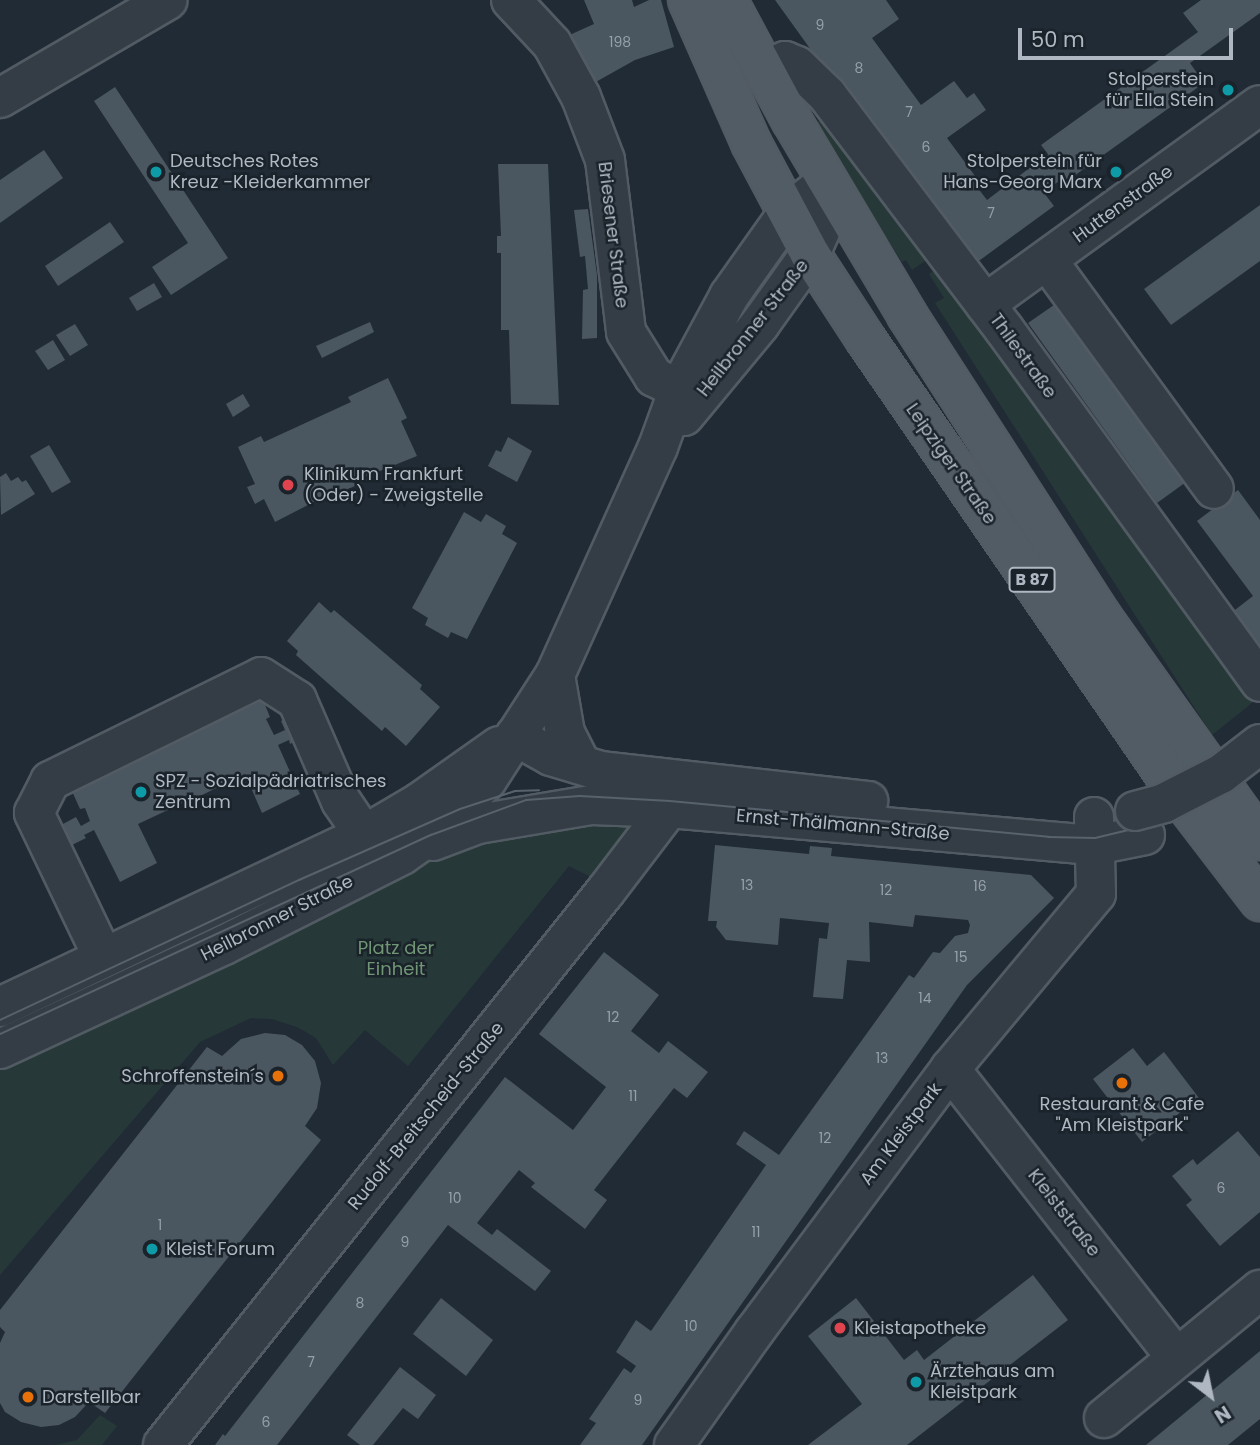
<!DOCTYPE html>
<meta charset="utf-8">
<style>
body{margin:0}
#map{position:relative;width:1260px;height:1445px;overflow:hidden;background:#212b35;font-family:Poppins,sans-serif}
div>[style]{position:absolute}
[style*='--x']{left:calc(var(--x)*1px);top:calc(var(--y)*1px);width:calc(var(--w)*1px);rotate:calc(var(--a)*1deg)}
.green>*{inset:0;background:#263938}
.building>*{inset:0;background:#4a5660}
.roads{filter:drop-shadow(2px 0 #525b63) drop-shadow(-2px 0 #525b63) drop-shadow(0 2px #525b63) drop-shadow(0 -2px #525b63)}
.minor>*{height:38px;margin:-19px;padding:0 19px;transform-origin:19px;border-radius:19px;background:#343d45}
.major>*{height:38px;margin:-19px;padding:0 19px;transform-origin:19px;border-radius:19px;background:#525c65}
.tram>*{height:2px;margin:-1px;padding:0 1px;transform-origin:1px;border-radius:1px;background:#57626c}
.bridges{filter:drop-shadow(2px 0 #525b63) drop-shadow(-2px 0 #525b63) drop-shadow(0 2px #525b63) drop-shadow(0 -2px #525b63)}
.minor-bridge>*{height:38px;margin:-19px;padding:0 19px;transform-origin:19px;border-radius:19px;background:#343d45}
.dots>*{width:19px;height:19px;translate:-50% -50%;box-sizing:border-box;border:4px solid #1a222a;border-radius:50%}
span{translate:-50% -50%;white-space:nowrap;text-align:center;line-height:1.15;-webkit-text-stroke:5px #1a222a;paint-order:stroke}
.number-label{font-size:14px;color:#96a0aa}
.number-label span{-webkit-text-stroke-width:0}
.shield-label span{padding:2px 5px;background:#1a222a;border:2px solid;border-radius:5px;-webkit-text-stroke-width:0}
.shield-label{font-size:16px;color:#afb8c2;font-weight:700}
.poi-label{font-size:18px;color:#afb8c2}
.right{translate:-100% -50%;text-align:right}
.left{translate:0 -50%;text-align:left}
.street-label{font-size:18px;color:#afb8c2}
.park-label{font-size:18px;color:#709675}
.north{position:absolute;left:1176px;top:1361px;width:70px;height:70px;-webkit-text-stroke:5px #1a222a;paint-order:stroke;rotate:148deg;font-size:19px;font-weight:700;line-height:28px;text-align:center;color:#afb8c2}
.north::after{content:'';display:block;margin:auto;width:24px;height:32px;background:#afb8c2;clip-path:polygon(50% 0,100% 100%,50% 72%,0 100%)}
.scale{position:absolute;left:1018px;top:28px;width:215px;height:32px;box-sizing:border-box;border:4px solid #afb8c2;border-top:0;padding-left:9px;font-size:21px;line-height:24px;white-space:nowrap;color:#afb8c2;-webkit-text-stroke:5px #1a222a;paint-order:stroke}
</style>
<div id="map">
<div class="green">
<div style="clip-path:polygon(834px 111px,935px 254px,912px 270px,906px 260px,902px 262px,814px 124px)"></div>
<div style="clip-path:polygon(948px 262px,1255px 696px,1252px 703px,1212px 735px,935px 303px,944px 298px,929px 274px)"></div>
<div style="clip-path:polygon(569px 825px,639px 826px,599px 881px,569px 866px,408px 1066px,365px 1030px,333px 1065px,316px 1038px,297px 1027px,272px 1019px,251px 1018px,200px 1042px,0 1275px,0 1062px,424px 862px,506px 836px)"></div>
<div style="clip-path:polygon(100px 1415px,117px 1426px,102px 1445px,55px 1445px,77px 1440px)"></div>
</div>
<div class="building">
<div style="clip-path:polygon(584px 0,632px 0,634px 7px,649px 0,661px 0,674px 47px,635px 60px,594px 83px,565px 37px,594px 24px)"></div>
<div style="clip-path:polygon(775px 0,886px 0,899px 19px,872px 38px,921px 105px,954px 81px,967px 98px,974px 93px,986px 110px,947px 138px,978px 180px,974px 183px,987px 200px,1048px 154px,1041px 145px,1198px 32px,1183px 13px,1201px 0,1260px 0,1260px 13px,1190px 63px,1204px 83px,1067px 181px,1064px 177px,1044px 193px,1054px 206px,976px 263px,930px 215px)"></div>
<div style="clip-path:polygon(115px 87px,228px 258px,171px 295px,152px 267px,188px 243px,94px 101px)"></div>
<div style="clip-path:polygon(44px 150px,63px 178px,0 223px,0 180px)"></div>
<div style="clip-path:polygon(498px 164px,548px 164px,559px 405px,511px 404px,509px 330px,501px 330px,501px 253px,497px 253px,497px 236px,501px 236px)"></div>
<div style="clip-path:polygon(1260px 205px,1260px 261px,1171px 325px,1144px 289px)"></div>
<div style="clip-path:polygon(588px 209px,597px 275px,597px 338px,582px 339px,583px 290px,588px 289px,585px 256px,580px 257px,574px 210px)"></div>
<div style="clip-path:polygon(110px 222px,124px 242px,58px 286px,45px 266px)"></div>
<div style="clip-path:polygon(154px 283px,162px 297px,137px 311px,129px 298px)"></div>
<div style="clip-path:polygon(1064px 298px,1193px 477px,1157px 503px,1028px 323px)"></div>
<div style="clip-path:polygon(370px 322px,374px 332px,322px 358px,316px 346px)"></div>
<div style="clip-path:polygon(75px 324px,88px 345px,70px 356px,56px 335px)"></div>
<div style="clip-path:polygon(53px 340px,65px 360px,48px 370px,35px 351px)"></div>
<div style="clip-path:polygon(388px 378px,407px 418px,401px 421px,417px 456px,365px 477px,367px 480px,342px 492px,339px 489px,275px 522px,264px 499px,255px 504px,247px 487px,255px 484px,238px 447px,261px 436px,264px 442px,351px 402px,348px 397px)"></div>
<div style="clip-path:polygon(243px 394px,250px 406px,233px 417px,226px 404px)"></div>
<div style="clip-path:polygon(508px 437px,532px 451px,517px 482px,488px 466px,496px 450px,501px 452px)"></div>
<div style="clip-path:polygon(49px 445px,71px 482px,52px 493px,30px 456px)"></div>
<div style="clip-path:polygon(6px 473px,11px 481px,18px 477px,22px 482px,26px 480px,35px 494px,1px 515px,0 477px)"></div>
<div style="clip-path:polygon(1238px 490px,1260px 520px,1260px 651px,1231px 613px,1253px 596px,1197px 521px)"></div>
<div style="clip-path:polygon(464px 512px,481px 522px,486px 514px,506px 526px,502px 534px,517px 543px,467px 639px,451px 632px,448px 638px,425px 625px,428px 618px,412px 608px)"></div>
<div style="clip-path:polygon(319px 602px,331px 613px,334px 610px,422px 685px,420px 689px,440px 707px,406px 746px,385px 727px,382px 731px,296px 655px,298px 651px,287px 641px)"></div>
<div style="clip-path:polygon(263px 700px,270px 717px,266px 719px,274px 735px,285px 730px,281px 721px,294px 714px,305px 736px,290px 744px,289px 740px,278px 745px,300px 794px,262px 813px,245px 774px,200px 796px,202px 801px,188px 808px,185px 802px,138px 824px,157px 863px,120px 882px,94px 830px,84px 835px,86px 838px,72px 845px,63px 824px,76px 817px,81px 826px,90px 821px,85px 808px,80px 809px,71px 789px)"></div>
<div style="clip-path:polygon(715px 845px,809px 854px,810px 846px,832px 848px,831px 856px,1031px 875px,1054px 898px,967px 985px,642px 1445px,580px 1445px,596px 1423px,589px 1419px,624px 1368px,631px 1373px,636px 1366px,616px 1352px,636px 1320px,651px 1331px,766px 1165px,736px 1144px,744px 1131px,779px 1155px,909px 975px,914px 978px,933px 952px,940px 953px,955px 936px,968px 933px,970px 925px,968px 920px,915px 915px,913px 927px,869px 922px,870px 962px,847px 960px,843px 999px,813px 997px,819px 938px,827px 939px,829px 923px,780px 918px,778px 945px,726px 940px,716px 927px,717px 921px,708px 921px)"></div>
<div style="clip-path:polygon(604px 952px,659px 995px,631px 1031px,659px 1053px,668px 1041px,708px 1072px,687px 1098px,674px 1088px,594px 1190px,607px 1200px,585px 1229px,531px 1187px,535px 1183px,519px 1170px,477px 1223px,492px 1235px,497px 1229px,551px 1271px,535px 1291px,448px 1225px,277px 1445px,215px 1445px,223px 1434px,225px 1436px,505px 1077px,573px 1130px,606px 1087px,539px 1034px)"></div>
<div style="clip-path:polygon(265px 1033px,285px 1035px,302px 1045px,315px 1061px,321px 1083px,317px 1108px,305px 1126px,321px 1140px,105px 1413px,89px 1402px,75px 1417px,59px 1425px,41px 1427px,21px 1422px,5px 1412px,0 1403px,0 1343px,5px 1332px,0 1327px,0 1310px,207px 1047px,222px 1056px,241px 1039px)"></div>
<div style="clip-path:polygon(1133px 1048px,1147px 1066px,1164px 1052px,1199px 1098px,1142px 1142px,1093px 1079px)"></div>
<div style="clip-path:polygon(1238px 1131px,1260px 1157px,1260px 1212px,1220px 1246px,1186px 1205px,1192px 1200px,1172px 1176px,1193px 1159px,1197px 1165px)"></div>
<div style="clip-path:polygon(1033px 1275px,1068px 1320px,907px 1445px,808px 1445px,862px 1404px,808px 1336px,856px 1298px,904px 1360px,917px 1350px,924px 1360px)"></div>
<div style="clip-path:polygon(441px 1298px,493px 1340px,466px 1376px,413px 1334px)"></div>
<div style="clip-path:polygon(1260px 1351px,1260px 1419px,1228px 1445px,1146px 1445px)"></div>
<div style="clip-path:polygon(400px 1367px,436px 1395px,418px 1419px,403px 1408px,373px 1445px,360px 1445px,347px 1435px)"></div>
</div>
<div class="roads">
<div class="minor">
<div style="--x:511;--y:0;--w:60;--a:47"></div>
<div style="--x:552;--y:44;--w:60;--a:61.3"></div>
<div style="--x:581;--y:97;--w:67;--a:69.1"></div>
<div style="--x:605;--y:160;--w:173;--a:83"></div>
<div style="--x:626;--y:332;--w:53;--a:58.1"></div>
<div style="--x:654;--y:377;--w:28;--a:26"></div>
<div style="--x:765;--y:70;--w:22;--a:-24"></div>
<div style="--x:785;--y:61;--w:13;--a:23"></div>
<div style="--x:797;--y:66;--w:42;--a:44"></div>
<div style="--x:827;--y:95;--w:293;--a:52.9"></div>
<div style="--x:1004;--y:329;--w:436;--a:54"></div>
<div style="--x:0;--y:98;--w:194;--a:-30.3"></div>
<div style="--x:1047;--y:260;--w:283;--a:53.9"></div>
<div style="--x:985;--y:304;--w:339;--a:-35.9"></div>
<div style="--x:684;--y:416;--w:119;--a:-50.4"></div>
<div style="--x:760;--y:324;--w:86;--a:-54.5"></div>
<div style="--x:810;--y:254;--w:34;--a:-66"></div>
<div style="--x:824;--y:223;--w:41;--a:-85.8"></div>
<div style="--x:555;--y:675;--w:59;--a:80.2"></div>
<div style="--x:565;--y:733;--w:35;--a:63"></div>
<div style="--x:515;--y:736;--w:41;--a:29.1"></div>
<div style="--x:551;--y:756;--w:52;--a:16.7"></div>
<div style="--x:601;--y:771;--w:269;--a:6.4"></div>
<div style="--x:433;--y:841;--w:48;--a:-20.7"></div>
<div style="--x:478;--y:824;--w:116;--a:-9.5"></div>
<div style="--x:592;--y:805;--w:77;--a:2.2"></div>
<div style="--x:669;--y:808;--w:428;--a:5"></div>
<div style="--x:1095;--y:845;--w:51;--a:-11.3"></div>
<div style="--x:103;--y:957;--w:160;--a:-115.6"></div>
<div style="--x:34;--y:813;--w:36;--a:-63"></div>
<div style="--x:50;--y:781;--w:235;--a:-26.2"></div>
<div style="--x:261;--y:677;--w:43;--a:32.6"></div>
<div style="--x:297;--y:700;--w:110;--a:66.5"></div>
<div style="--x:341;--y:801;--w:41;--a:55.9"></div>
<div style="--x:0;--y:1007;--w:403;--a:-25.3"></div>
<div style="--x:364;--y:835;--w:65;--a:-30.5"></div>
<div style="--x:420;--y:802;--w:97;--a:-35.3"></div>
<div style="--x:0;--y:1049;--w:247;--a:-24.9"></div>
<div style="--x:224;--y:945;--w:199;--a:-26.8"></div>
<div style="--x:402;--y:855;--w:35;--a:-35"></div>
<div style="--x:431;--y:835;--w:78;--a:-44.5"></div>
<div style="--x:487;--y:780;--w:125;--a:-57.1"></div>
<div style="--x:555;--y:675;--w:250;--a:-65.7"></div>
<div style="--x:658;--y:447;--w:62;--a:-70.1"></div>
<div style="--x:679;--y:389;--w:106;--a:-61.7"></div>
<div style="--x:729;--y:296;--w:102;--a:-54.6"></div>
<div style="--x:788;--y:213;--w:50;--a:-38.5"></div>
<div style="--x:950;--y:1069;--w:367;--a:51.9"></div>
<div style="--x:1104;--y:1418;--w:202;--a:-39.4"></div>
<div style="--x:163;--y:1445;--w:708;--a:-51.37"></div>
<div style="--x:605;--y:892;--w:106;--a:-52.7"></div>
<div style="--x:669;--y:808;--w:27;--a:-82"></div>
<div style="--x:674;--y:1445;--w:138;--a:-54.7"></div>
<div style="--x:754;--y:1332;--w:328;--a:-53.3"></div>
<div style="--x:950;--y:1069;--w:228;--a:-50.2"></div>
<div style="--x:1096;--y:894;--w:77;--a:-91.5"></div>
</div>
<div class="major">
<div style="--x:688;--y:0;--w:156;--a:66.2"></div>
<div style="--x:751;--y:143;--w:126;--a:62"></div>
<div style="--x:810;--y:254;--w:103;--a:56.9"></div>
<div style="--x:866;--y:340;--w:561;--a:55.46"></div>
<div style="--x:1184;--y:802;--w:125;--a:52.5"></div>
<div style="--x:727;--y:0;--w:137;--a:61.8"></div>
<div style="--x:792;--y:121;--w:226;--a:59.3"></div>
<div style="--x:907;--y:315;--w:358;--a:57.2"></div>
<div style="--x:1101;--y:616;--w:275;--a:54.6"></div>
</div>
</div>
<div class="tram">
<div style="--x:0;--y:1020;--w:330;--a:-25.1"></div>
<div style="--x:299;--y:880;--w:176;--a:-23.8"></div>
<div style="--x:460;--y:809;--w:58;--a:-18.1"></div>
<div style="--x:515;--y:791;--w:24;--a:-2"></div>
<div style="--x:0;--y:1034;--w:475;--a:-24.8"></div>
<div style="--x:431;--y:835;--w:101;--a:-20.2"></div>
<div style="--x:526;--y:800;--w:54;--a:-4.2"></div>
<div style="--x:580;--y:796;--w:90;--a:3.2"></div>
<div style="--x:670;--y:801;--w:380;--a:5.4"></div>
<div style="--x:1048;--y:837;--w:47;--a:1.2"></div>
<div style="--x:1095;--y:838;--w:85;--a:-13.5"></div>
<div style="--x:1178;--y:818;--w:60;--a:-28.7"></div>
<div style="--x:1231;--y:789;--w:36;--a:-37"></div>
</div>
<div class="bridges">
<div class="minor-bridge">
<div style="--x:1135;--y:811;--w:30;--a:-15"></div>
<div style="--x:1164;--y:803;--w:64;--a:-27"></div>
<div style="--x:1221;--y:774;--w:49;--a:-37.6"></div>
</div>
</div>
<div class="dots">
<div style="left:1228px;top:90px;background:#0f9aa8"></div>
<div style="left:156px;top:172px;background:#0f9aa8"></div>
<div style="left:1116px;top:172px;background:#0f9aa8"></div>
<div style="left:288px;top:485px;background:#e0444e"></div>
<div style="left:141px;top:792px;background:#0f9aa8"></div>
<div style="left:278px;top:1076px;background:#e8710a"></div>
<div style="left:1122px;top:1083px;background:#e8710a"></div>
<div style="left:152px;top:1249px;background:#0f9aa8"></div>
<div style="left:840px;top:1328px;background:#e0444e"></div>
<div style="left:916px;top:1382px;background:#0f9aa8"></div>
<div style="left:28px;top:1397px;background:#e8710a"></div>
</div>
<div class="number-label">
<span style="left:820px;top:25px">9</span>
<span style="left:620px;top:42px">198</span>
<span style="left:859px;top:68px">8</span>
<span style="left:909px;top:112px">7</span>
<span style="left:926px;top:147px">6</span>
<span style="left:991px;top:213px">7</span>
<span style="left:747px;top:885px">13</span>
<span style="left:980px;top:886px">16</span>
<span style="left:886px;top:890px">12</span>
<span style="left:961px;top:957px">15</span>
<span style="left:925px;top:998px">14</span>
<span style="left:613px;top:1017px">12</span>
<span style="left:882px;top:1058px">13</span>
<span style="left:633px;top:1096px">11</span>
<span style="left:825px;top:1138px">12</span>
<span style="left:1221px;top:1188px">6</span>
<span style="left:455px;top:1198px">10</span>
<span style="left:160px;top:1225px">1</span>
<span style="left:756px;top:1232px">11</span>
<span style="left:405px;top:1242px">9</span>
<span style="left:360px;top:1303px">8</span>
<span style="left:691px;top:1326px">10</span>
<span style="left:311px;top:1362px">7</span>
<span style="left:638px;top:1400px">9</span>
<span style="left:266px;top:1422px">6</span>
</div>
<div class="shield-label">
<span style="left:1032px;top:580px">B 87</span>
</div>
<div class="poi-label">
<span class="right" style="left:1214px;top:90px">Stolperstein<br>für Ella Stein</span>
<span class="left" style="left:170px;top:172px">Deutsches Rotes<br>Kreuz -Kleiderkammer</span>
<span class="right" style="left:1102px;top:172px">Stolperstein für<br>Hans-Georg Marx</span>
<span class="left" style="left:304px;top:485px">Klinikum Frankfurt<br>(Oder) - Zweigstelle</span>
<span class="left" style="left:155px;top:792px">SPZ - Sozialpädriatrisches<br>Zentrum</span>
<span class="right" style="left:264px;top:1076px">Schroffenstein´s</span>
<span style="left:1122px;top:1115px">Restaurant &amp; Cafe<br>"Am Kleistpark"</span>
<span class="left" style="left:166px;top:1249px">Kleist Forum</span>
<span class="left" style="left:854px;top:1328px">Kleistapotheke</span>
<span class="left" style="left:930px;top:1382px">Ärztehaus am<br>Kleistpark</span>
<span class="left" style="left:42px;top:1397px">Darstellbar</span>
</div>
<div class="street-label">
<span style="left:1123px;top:204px;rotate:-36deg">Huttenstraße</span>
<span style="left:613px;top:235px;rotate:83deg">Briesener Straße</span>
<span style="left:753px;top:328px;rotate:-52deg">Heilbronner Straße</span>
<span style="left:1023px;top:356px;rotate:54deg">Thilestraße</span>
<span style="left:951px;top:464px;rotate:55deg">Leipziger Straße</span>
<span style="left:843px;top:825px;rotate:5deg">Ernst-Thälmann-Straße</span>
<span style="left:277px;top:918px;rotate:-27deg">Heilbronner Straße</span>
<span style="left:426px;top:1116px;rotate:-51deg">Rudolf-Breitscheid-Straße</span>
<span style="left:901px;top:1134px;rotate:-53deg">Am Kleistpark</span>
<span style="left:1064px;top:1213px;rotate:52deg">Kleiststraße</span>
</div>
<div class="park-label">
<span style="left:396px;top:959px">Platz der<br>Einheit</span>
</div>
<div class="north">N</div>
<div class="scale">50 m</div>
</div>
